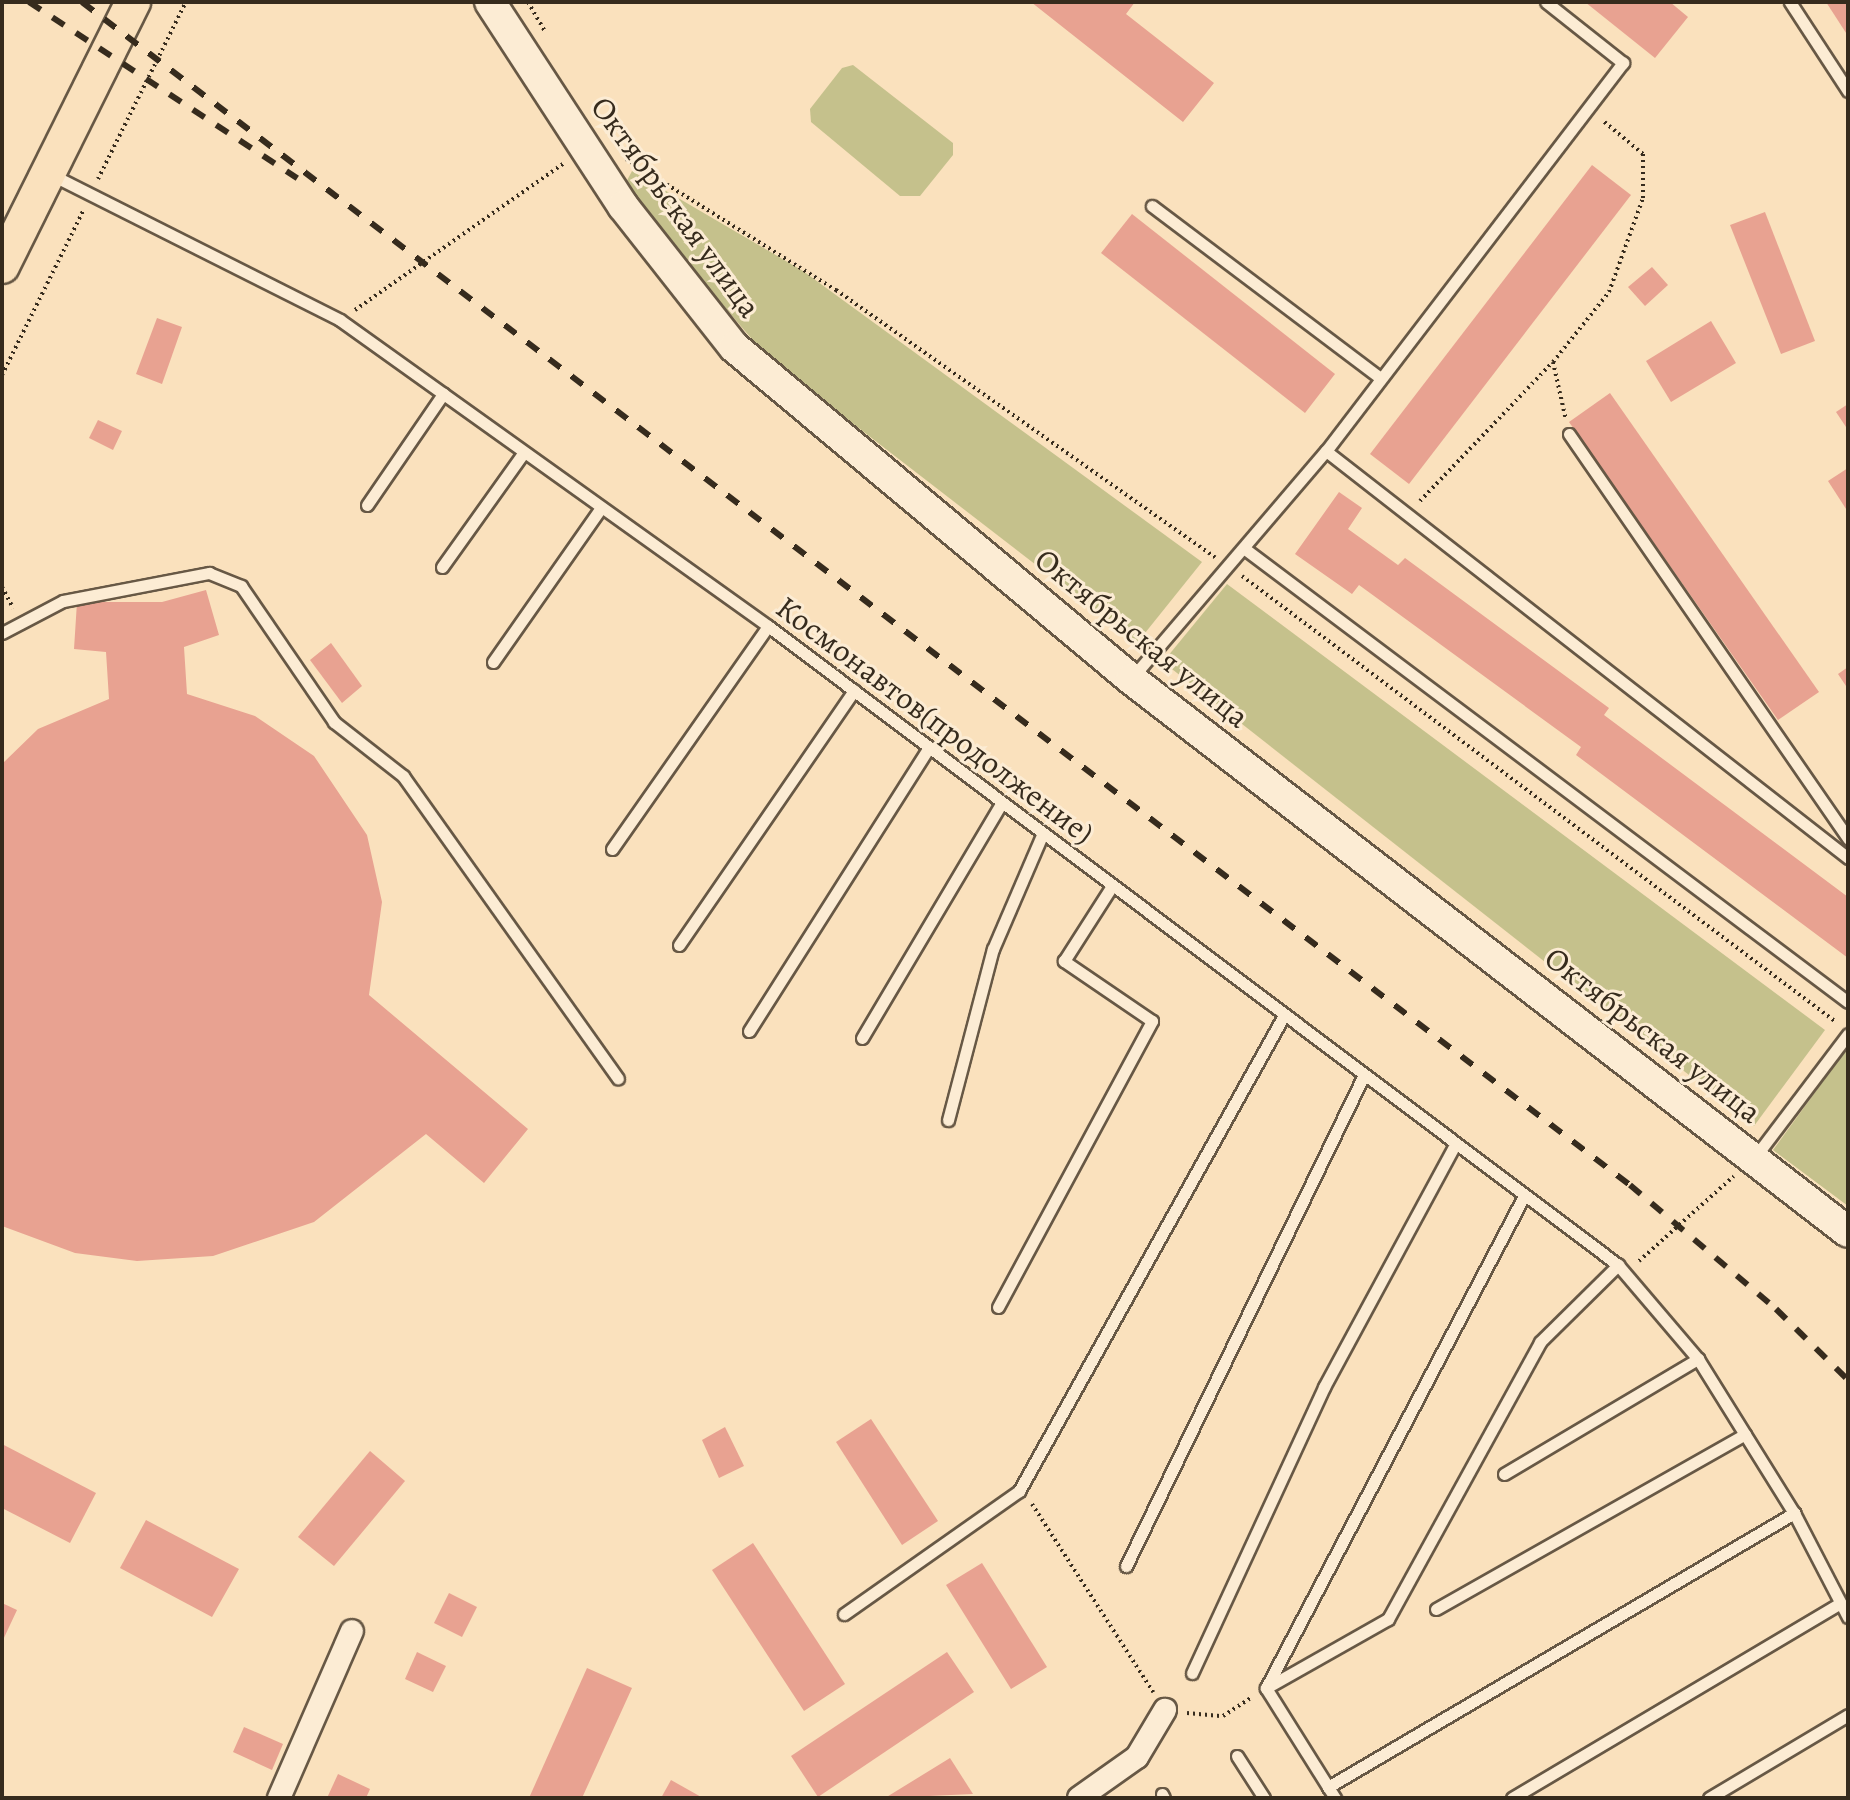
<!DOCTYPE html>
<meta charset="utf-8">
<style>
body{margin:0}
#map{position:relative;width:1850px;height:1800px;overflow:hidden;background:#fae1bd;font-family:Alegreya,serif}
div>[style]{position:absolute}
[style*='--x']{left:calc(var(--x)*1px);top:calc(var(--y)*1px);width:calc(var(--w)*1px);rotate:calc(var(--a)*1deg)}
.green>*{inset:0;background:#c5c18c}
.building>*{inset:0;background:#e8a291}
.path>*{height:4px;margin-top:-2px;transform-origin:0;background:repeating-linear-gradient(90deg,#362b1d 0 2px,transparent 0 6px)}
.roads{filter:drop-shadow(2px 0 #675845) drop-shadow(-2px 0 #675845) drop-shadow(0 2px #675845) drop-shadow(0 -2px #675845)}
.lane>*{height:11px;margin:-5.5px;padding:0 5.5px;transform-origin:5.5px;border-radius:5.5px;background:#fcecd4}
.street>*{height:22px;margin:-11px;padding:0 11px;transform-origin:11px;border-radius:11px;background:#fcecd4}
.secondary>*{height:30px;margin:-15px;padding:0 15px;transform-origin:15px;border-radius:15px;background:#fcecd4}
.primary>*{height:34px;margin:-17px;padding:0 17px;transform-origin:17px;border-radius:17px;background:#fae1bd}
.rail>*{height:6px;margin-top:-3px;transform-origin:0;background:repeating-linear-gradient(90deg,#362b1d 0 14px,transparent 0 28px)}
span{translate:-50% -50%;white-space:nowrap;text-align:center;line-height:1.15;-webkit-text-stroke:6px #fcecd4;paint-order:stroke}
.street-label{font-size:32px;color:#362b1d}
.frame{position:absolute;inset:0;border:4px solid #362b1d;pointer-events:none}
</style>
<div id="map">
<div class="green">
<div style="clip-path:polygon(853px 65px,953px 143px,953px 155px,920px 196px,900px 196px,811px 122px,810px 109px,842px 68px)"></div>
<div style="clip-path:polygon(632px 171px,803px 271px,1202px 562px,1137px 643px,768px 358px,623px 188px)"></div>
<div style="clip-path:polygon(1227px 584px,1825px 1030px,1754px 1126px,1163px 662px)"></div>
<div style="clip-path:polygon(1848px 1047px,1848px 1206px,1773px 1150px)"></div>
</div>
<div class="building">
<div style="clip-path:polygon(1031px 2px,1135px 2px,1126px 14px,1214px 83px,1183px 122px)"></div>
<div style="clip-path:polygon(1585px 2px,1670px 2px,1688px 17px,1655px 58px)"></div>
<div style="clip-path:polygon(1826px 2px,1848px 2px,1848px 36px)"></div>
<div style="clip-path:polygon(1592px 165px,1631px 195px,1409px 484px,1370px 454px)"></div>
<div style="clip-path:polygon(1765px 212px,1815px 341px,1781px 354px,1730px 225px)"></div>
<div style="clip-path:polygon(1132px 214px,1335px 374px,1305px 413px,1101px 253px)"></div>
<div style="clip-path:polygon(1652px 267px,1668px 285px,1645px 306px,1628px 287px)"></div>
<div style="clip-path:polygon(157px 318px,182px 327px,162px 384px,136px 374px)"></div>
<div style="clip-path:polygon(1711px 321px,1736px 363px,1671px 402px,1646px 361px)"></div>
<div style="clip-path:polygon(1610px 393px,1819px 692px,1778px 720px,1569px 422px)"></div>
<div style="clip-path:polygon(1848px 404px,1848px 430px,1836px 412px)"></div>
<div style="clip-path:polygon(98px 420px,122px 431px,113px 450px,89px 438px)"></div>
<div style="clip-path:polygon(1848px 468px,1848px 512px,1828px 481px)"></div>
<div style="clip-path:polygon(1339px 492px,1362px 508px,1348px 529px,1398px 565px,1405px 558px,1609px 708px,1604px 715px,1848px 897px,1848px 958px,1576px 755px,1581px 747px,1359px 585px,1352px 594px,1295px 554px)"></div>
<div style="clip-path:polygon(206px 590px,219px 635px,184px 647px,187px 694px,255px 716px,314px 756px,367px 835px,382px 902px,369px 995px,528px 1129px,484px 1183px,426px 1134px,314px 1222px,213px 1256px,137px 1261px,75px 1253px,2px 1226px,2px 764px,38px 729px,109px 699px,106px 652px,74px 649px,77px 602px,162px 602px)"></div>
<div style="clip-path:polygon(331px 643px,362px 686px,342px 703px,310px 660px)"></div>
<div style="clip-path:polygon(1848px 667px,1848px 689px,1838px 674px)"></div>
<div style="clip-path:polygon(871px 1419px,938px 1521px,902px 1545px,836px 1442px)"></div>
<div style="clip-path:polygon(725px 1427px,744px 1466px,719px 1478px,702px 1440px)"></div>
<div style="clip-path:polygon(2px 1444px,96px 1493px,70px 1543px,2px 1508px)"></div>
<div style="clip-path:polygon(370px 1451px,405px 1481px,334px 1566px,298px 1537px)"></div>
<div style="clip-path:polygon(146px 1520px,239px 1569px,212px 1617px,120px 1568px)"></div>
<div style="clip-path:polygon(753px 1543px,845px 1684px,804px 1711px,712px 1570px)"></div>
<div style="clip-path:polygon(982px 1563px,1047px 1667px,1011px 1689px,946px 1585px)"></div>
<div style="clip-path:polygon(449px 1593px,477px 1607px,462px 1637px,434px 1623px)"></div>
<div style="clip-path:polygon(2px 1603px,17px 1610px,2px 1642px)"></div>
<div style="clip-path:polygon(417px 1652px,446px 1666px,433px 1692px,405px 1679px)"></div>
<div style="clip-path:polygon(947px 1652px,974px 1692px,818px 1797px,791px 1756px)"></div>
<div style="clip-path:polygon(587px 1668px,632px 1688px,582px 1798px,529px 1798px)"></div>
<div style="clip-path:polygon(244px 1727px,283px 1744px,272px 1770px,233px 1752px)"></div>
<div style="clip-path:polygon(950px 1758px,973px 1794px,885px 1798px)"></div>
<div style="clip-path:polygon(338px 1774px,370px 1789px,366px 1798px,327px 1798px)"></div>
<div style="clip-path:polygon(671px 1780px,703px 1798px,661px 1798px)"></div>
</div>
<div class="path">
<div style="--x:528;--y:2;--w:34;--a:60"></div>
<div style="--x:626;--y:159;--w:248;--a:32"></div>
<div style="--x:836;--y:290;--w:464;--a:35.2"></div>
<div style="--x:98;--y:179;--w:198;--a:-63.6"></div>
<div style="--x:355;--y:310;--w:256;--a:-35.1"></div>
<div style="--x:1553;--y:362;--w:59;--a:77.4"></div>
<div style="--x:2;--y:375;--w:185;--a:-63.7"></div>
<div style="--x:1420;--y:501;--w:192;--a:-46.3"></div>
<div style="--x:1553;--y:362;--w:90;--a:-51.3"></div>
<div style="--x:1609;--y:292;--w:100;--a:-70.1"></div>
<div style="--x:1643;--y:198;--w:44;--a:-90"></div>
<div style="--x:1643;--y:154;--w:53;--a:-140.3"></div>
<div style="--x:1242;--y:576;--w:743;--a:36.9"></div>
<div style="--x:2;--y:587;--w:24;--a:62"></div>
<div style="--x:1639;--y:1261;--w:127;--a:-41.8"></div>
<div style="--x:1032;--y:1504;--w:224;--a:57.2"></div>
<div style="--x:1187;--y:1713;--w:36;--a:5"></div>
<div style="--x:1223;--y:1716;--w:35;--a:-33"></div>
</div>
<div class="roads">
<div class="lane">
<div style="--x:1790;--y:2;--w:106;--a:56.9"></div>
<div style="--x:52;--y:175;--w:322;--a:26.7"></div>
<div style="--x:340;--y:320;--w:526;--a:35.56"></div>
<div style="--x:768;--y:626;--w:1063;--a:36.93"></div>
<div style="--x:1618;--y:1265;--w:123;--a:49.6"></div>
<div style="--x:1698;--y:1359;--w:181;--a:58.1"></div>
<div style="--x:1794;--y:1513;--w:117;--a:62.6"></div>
<div style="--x:1152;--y:206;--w:286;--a:37"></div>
<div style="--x:1569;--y:434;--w:492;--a:55.4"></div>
<div style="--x:1326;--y:451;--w:662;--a:37.94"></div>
<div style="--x:367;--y:505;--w:135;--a:-55.6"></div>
<div style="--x:1245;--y:549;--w:754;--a:36.92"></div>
<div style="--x:442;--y:567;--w:141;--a:-54.5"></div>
<div style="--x:2;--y:633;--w:69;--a:-27.7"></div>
<div style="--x:63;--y:601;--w:149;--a:-10.9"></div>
<div style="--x:209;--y:573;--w:35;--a:22"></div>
<div style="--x:241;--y:586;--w:165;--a:55.6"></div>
<div style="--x:334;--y:722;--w:88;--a:38"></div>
<div style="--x:403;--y:776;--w:371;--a:54.6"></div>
<div style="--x:493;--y:662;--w:188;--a:-55"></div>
<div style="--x:1131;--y:679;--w:300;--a:-49.5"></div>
<div style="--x:1326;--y:451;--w:489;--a:-52.6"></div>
<div style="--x:1623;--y:63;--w:98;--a:-141.6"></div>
<div style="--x:612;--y:849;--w:272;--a:-55"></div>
<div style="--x:679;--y:945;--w:309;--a:-55.5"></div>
<div style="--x:749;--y:1031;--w:336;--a:-57.6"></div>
<div style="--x:862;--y:1038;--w:274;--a:-59.3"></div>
<div style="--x:948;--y:1120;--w:177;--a:-75.3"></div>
<div style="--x:993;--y:949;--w:126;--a:-66.7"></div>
<div style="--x:1755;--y:1157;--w:154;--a:-52.9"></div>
<div style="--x:998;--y:1307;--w:325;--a:-61.7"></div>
<div style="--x:1152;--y:1021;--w:107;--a:-145.7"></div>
<div style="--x:1064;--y:961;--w:89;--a:-57.4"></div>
<div style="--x:1504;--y:1474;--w:226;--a:-30.7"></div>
<div style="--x:1126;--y:1566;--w:543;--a:-64.14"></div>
<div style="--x:1436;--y:1609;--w:355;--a:-29.5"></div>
<div style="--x:844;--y:1614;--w:214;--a:-35.1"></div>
<div style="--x:1019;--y:1491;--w:543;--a:-60.88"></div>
<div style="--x:1192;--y:1673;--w:315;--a:-65.2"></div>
<div style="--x:1324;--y:1387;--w:275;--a:-61.6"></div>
<div style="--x:1266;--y:1688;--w:140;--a:-29.5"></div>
<div style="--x:1388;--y:1619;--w:316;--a:-61.2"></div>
<div style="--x:1540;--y:1342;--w:110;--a:-44.6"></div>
<div style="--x:1237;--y:1756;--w:50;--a:57.3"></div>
<div style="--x:1328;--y:1787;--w:541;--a:-30.45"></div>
<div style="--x:1162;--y:1794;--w:4;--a:63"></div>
<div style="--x:1335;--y:1798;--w:130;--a:-122.1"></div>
<div style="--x:1266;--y:1688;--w:556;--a:-62.33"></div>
<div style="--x:1512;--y:1798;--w:382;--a:-30.7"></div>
<div style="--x:1709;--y:1798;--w:162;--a:-30.8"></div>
</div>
<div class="street">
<div style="--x:279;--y:1798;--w:182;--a:-66.4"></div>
<div style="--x:1079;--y:1798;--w:71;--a:-35.3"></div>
<div style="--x:1137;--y:1757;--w:55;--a:-59.2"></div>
</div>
<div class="secondary">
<div style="--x:490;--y:2;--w:244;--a:56.9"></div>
<div style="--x:623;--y:206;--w:179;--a:51.8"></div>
<div style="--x:734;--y:347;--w:518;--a:39.9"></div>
<div style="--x:1131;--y:679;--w:905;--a:37.64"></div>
</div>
<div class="primary">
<div style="--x:2;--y:266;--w:295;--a:-63.6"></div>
</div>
</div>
<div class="rail">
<div style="--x:29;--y:2;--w:321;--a:33.3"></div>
<div style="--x:82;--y:2;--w:1948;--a:37.39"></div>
<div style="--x:1630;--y:1185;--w:192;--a:40.3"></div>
<div style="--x:1776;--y:1309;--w:101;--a:44.6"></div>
</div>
<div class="street-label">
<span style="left:676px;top:207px;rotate:54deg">Октябрьская улица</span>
<span style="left:1142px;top:638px;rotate:39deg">Октябрьская улица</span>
<span style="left:935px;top:720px;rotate:37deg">Космонавтов(продолжение)</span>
<span style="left:1653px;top:1035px;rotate:38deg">Октябрьская улица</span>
</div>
<div class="frame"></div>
</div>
